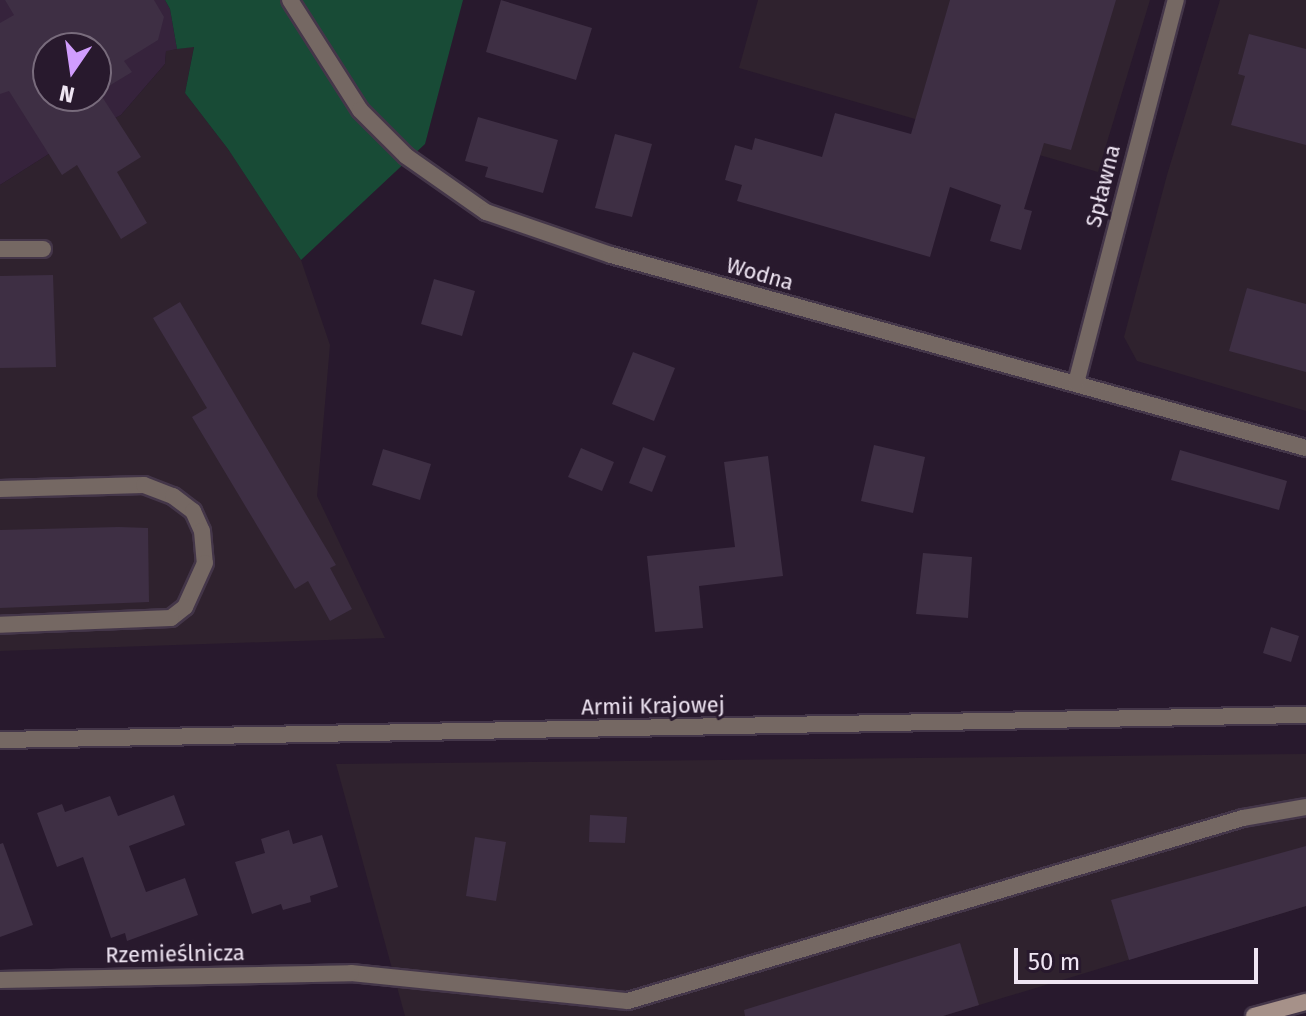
<!DOCTYPE html>
<meta charset="utf-8">
<style>
body{margin:0}
#map{position:relative;width:1306px;height:1016px;overflow:hidden;background:#28192d;font-family:"Fira Sans",sans-serif}
div>[style]{position:absolute}
[style*='--x']{left:calc(var(--x)*1px);top:calc(var(--y)*1px);width:calc(var(--w)*1px);rotate:calc(var(--a)*1deg)}
.built>*{inset:0;background:#36233c}
.industrial>*{inset:0;background:#2f222e}
.green>*{inset:0;background:#184b36}
.building>*{inset:0;background:#3e2f44}
.roads{filter:drop-shadow(2px 0 #443649) drop-shadow(-2px 0 #443649) drop-shadow(0 2px #443649) drop-shadow(0 -2px #443649)}
.lane>*{height:16px;margin:-8px;padding:0 8px;transform-origin:8px;border-radius:8px;background:#756863}
.street>*{height:16px;margin:-8px;padding:0 8px;transform-origin:8px;border-radius:8px;background:#756863}
.secondary>*{height:16px;margin:-8px;padding:0 8px;transform-origin:8px;border-radius:8px;background:#a69189}
span{translate:-50% -50%;white-space:nowrap;text-align:center;line-height:1.15;-webkit-text-stroke:6px #28192d;paint-order:stroke}
.street-label{font-size:22px;color:#efe5f3}
.north{position:absolute;left:32px;top:32px;width:80px;height:80px;box-sizing:border-box;background:#28192d;border:2px solid #786b7c;border-radius:50%;rotate:193deg;font-size:22px;font-weight:700;line-height:32px;text-align:center;color:#efe5f3}
.north::after{content:'';display:block;margin:auto;width:28px;height:36px;background:#d19dfe;clip-path:polygon(50% 0,100% 100%,50% 72%,0 100%)}
.scale{position:absolute;left:1014px;top:948px;width:244px;height:36px;box-sizing:border-box;border:4px solid #efe5f3;border-top:0;padding-left:10px;font-size:24px;line-height:28px;white-space:nowrap;color:#efe5f3;-webkit-text-stroke:6px #28192d;paint-order:stroke}
</style>
<div id="map">
<div class="built">
<div style="clip-path:polygon(evenodd,0 0,165px 0,170px 9px,177px 49px,166px 52px,165px 64px,121px 115px,63px 145px,0 185px,0 0,48px 48px,96px 48px,96px 96px,48px 96px,48px 48px)"></div>
</div>
<div class="industrial">
<div style="clip-path:polygon(758px 0,1150px 0,1098px 172px,739px 68px)"></div>
<div style="clip-path:polygon(1220px 0,1306px 0,1306px 411px,1137px 361px,1124px 337px,1167px 175px)"></div>
<div style="clip-path:polygon(194px 46px,185px 93px,228px 149px,301px 260px,330px 345px,317px 496px,385px 638px,0 651px,0 185px,63px 145px,121px 115px,165px 64px,166px 51px)"></div>
<div style="clip-path:polygon(1306px 754px,1306px 906px,943px 1016px,405px 1016px,336px 764px)"></div>
</div>
<div class="green">
<div style="clip-path:polygon(165px 0,463px 0,425px 144px,301px 260px,228px 149px,185px 93px,194px 47px,177px 49px,170px 9px)"></div>
</div>
<div class="building">
<div style="clip-path:polygon(evenodd,5px 0,154px 0,164px 17px,158px 40px,124px 61px,132px 72px,99px 92px,141px 157px,117px 172px,147px 223px,121px 239px,77px 165px,62px 175px,9px 91px,0 94px,0 23px,14px 15px,5px 0,48px 48px,96px 48px,96px 96px,48px 96px,48px 48px)"></div>
<div style="clip-path:polygon(501px 0,592px 28px,576px 80px,486px 52px)"></div>
<div style="clip-path:polygon(950px 0,1116px 0,1071px 150px,1044px 143px,1024px 209px,1032px 211px,1021px 250px,990px 241px,1001px 205px,950px 187px,930px 257px,737px 201px,742px 185px,725px 180px,735px 145px,752px 150px,755px 138px,822px 157px,835px 113px,911px 134px)"></div>
<div style="clip-path:polygon(1249px 34px,1306px 49px,1306px 145px,1231px 125px,1245px 76px,1238px 74px)"></div>
<div style="clip-path:polygon(478px 117px,558px 140px,543px 193px,485px 177px,488px 167px,465px 161px)"></div>
<div style="clip-path:polygon(615px 134px,652px 144px,632px 217px,595px 208px)"></div>
<div style="clip-path:polygon(53px 275px,56px 367px,0 368px,0 276px)"></div>
<div style="clip-path:polygon(434px 279px,475px 291px,462px 336px,421px 324px)"></div>
<div style="clip-path:polygon(1247px 288px,1306px 304px,1306px 372px,1229px 351px)"></div>
<div style="clip-path:polygon(180px 302px,336px 565px,330px 568px,352px 609px,330px 621px,308px 581px,295px 589px,192px 417px,207px 408px,153px 318px)"></div>
<div style="clip-path:polygon(633px 352px,675px 368px,654px 421px,612px 404px)"></div>
<div style="clip-path:polygon(874px 445px,925px 457px,913px 513px,861px 501px)"></div>
<div style="clip-path:polygon(643px 447px,666px 456px,652px 492px,629px 483px)"></div>
<div style="clip-path:polygon(581px 448px,614px 462px,602px 491px,568px 477px)"></div>
<div style="clip-path:polygon(383px 449px,431px 464px,420px 500px,372px 485px)"></div>
<div style="clip-path:polygon(1180px 450px,1287px 481px,1279px 510px,1171px 480px)"></div>
<div style="clip-path:polygon(768px 456px,783px 576px,699px 586px,703px 628px,655px 632px,647px 556px,735px 547px,724px 462px)"></div>
<div style="clip-path:polygon(119px 527px,148px 528px,149px 602px,0 608px,0 530px)"></div>
<div style="clip-path:polygon(923px 553px,972px 557px,968px 618px,916px 614px)"></div>
<div style="clip-path:polygon(1271px 627px,1299px 636px,1291px 662px,1263px 653px)"></div>
<div style="clip-path:polygon(174px 795px,185px 825px,129px 846px,146px 892px,185px 878px,198px 915px,127px 941px,125px 933px,111px 938px,83px 857px,57px 867px,37px 813px,62px 804px,65px 812px,110px 796px,118px 816px)"></div>
<div style="clip-path:polygon(590px 815px,627px 817px,625px 843px,589px 842px)"></div>
<div style="clip-path:polygon(289px 830px,293px 844px,322px 835px,338px 887px,310px 896px,311px 902px,283px 910px,281px 904px,252px 914px,235px 862px,265px 853px,261px 839px)"></div>
<div style="clip-path:polygon(475px 837px,506px 842px,496px 901px,466px 896px)"></div>
<div style="clip-path:polygon(3px 843px,33px 925px,0 937px,0 844px)"></div>
<div style="clip-path:polygon(1306px 846px,1306px 906px,1129px 960px,1111px 900px)"></div>
<div style="clip-path:polygon(960px 943px,979px 1005px,943px 1016px,745px 1016px,744px 1010px)"></div>
</div>
<div class="roads">
<div class="lane">
<div style="--x:0;--y:249;--w:43;--a:0"></div>
<div style="--x:0;--y:489;--w:144;--a:-1.6"></div>
<div style="--x:144;--y:485;--w:31;--a:21"></div>
<div style="--x:173;--y:496;--w:25;--a:37"></div>
<div style="--x:193;--y:511;--w:22;--a:66"></div>
<div style="--x:202;--y:531;--w:32;--a:85"></div>
<div style="--x:205;--y:563;--w:48;--a:114.4"></div>
<div style="--x:185;--y:607;--w:18;--a:142"></div>
<div style="--x:171;--y:618;--w:171;--a:177.7"></div>
<div style="--x:351;--y:973;--w:278;--a:5.8"></div>
<div style="--x:628;--y:1001;--w:642;--a:-16.57"></div>
<div style="--x:1243;--y:818;--w:64;--a:-9.9"></div>
</div>
<div class="street">
<div style="--x:290;--y:0;--w:130;--a:57.5"></div>
<div style="--x:360;--y:110;--w:65;--a:45"></div>
<div style="--x:406;--y:156;--w:98;--a:35"></div>
<div style="--x:486;--y:212;--w:132;--a:19"></div>
<div style="--x:611;--y:255;--w:721;--a:15.52"></div>
<div style="--x:1076;--y:383;--w:396;--a:-75.4"></div>
<div style="--x:0;--y:740;--w:1306;--a:-1.1"></div>
<div style="--x:0;--y:980;--w:351;--a:-1.1"></div>
</div>
<div class="secondary">
<div style="--x:1254;--y:1016;--w:54;--a:-15.1"></div>
</div>
</div>
<div class="street-label">
<span style="left:1103px;top:186px;rotate:-76deg">Spławna</span>
<span style="left:760px;top:274px;rotate:16deg">Wodna</span>
<span style="left:653px;top:706px;rotate:-1deg">Armii Krajowej</span>
<span style="left:175px;top:954px;rotate:-1deg">Rzemieślnicza</span>
</div>
<div class="north">N</div>
<div class="scale">50 m</div>
</div>
